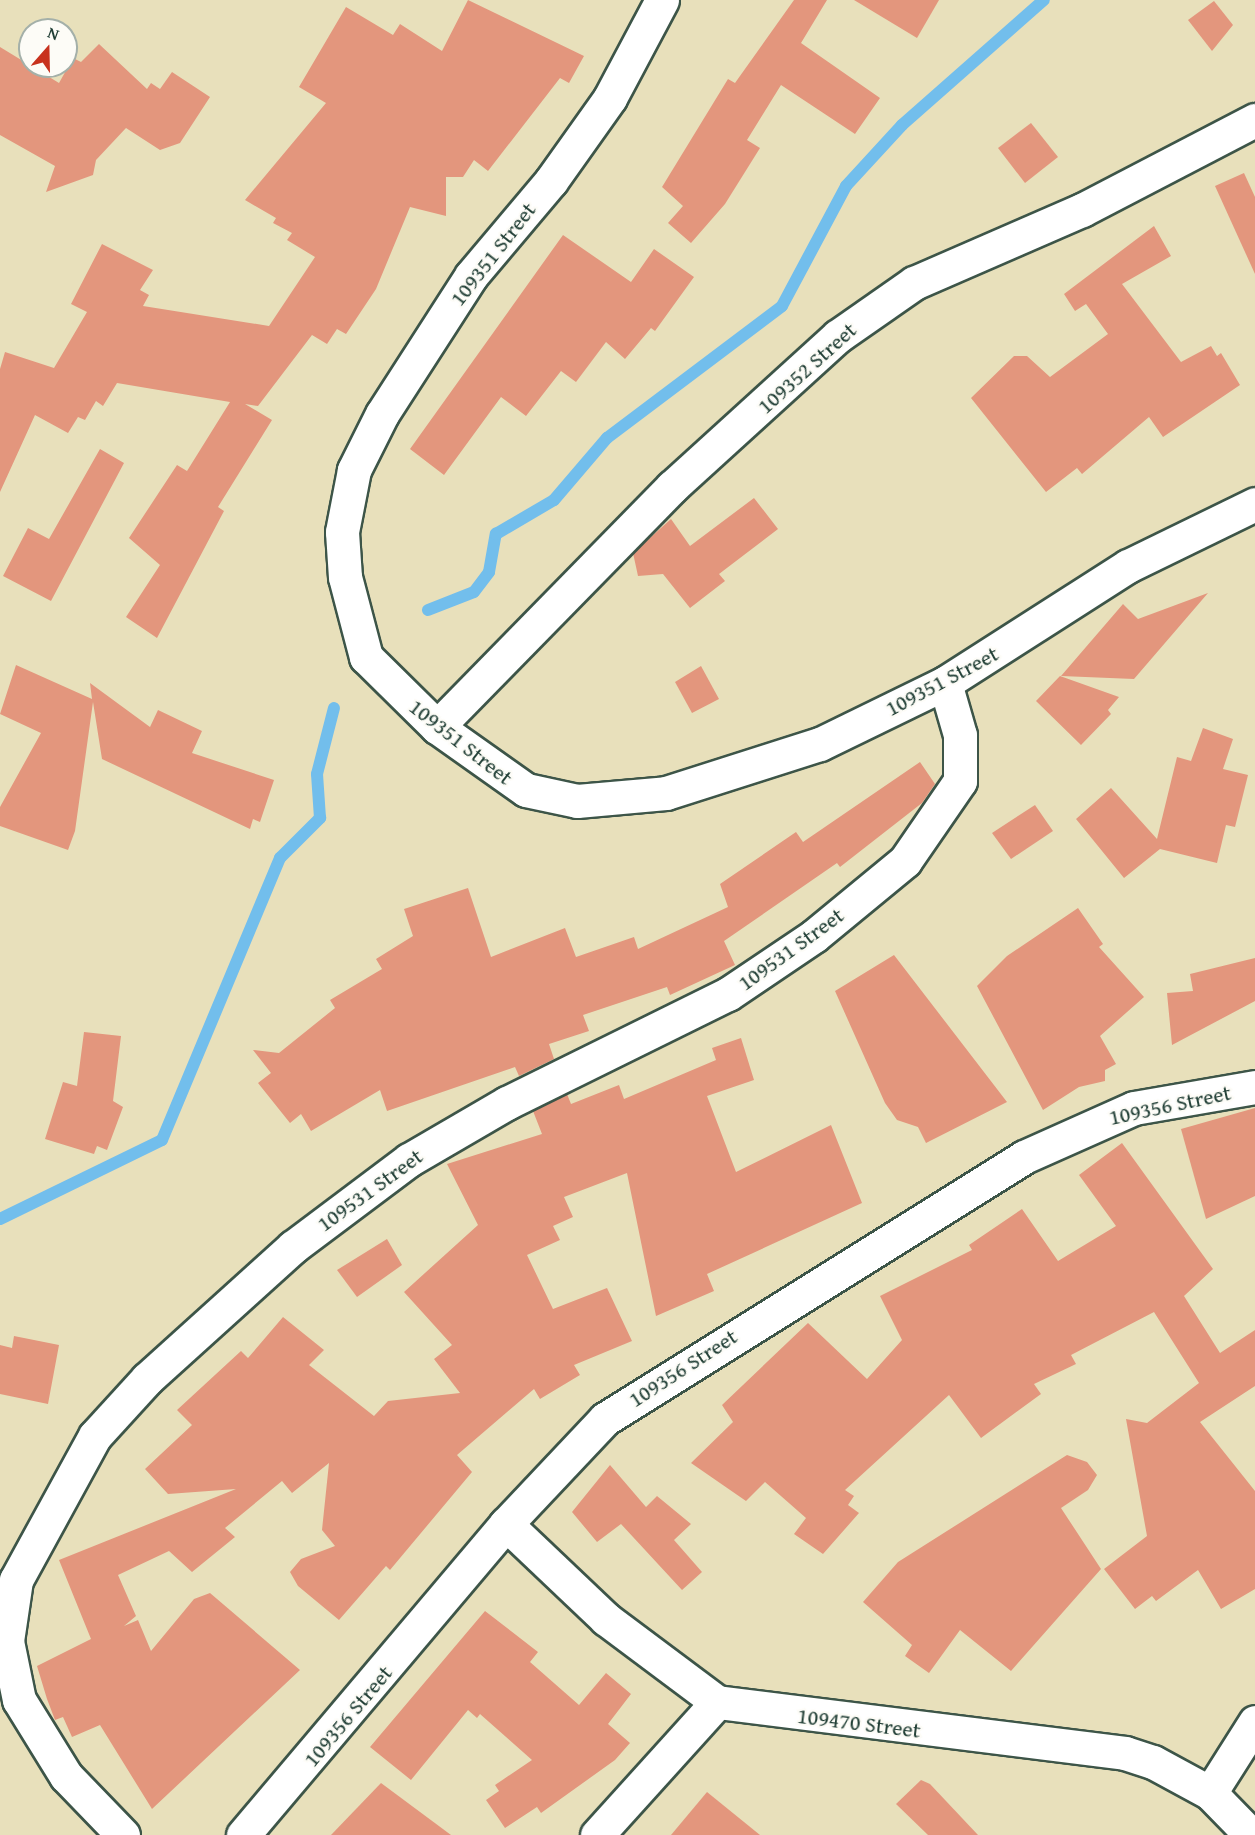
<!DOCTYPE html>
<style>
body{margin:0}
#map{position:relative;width:1255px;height:1835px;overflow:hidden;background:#e8e0bb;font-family:"Gentium Book Plus",serif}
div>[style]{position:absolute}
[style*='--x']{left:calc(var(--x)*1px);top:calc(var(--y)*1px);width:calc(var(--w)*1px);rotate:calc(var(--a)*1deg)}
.stream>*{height:12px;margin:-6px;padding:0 6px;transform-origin:6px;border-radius:6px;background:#72beec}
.building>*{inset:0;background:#e3967d}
.roads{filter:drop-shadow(2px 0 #3d5548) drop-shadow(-2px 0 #3d5548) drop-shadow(0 2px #3d5548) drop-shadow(0 -2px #3d5548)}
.street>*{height:33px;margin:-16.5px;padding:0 16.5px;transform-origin:16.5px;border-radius:16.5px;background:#fff}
span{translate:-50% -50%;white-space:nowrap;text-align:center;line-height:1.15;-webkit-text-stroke:4.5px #fdfcf7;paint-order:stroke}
.street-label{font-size:22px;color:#1f3d34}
.north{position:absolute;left:18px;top:18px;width:60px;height:60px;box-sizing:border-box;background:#fdfcf7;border:2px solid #a4b0a9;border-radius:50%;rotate:20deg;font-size:16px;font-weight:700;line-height:24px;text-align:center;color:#1f3d34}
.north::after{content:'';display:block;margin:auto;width:21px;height:27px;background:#c8321e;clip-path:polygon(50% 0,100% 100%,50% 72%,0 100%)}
</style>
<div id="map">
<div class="stream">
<div style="--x:428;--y:610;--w:49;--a:-21.4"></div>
<div style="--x:474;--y:592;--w:25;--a:-53"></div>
<div style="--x:489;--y:572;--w:39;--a:-80"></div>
<div style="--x:496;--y:534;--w:67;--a:-30.4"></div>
<div style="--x:554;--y:500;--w:82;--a:-49.5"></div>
<div style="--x:607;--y:438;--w:219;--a:-37"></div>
<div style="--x:782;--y:306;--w:136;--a:-61.9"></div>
<div style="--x:846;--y:186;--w:83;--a:-47.4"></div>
<div style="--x:902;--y:125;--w:189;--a:-41.4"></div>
<div style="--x:0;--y:1219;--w:180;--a:-26"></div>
<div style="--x:162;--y:1140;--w:306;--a:-67.3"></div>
<div style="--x:280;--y:858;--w:57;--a:-45"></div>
<div style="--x:320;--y:818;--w:44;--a:-93.9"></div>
<div style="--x:317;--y:774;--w:68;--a:-75.6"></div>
</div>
<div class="building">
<div style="clip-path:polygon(468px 0,584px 56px,569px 83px,560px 78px,488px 171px,474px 160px,463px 177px,446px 177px,446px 216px,410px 207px,376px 289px,346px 334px,337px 329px,327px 344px,312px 335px,258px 406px,245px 404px,272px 420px,218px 507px,224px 511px,157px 638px,126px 617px,160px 565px,129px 538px,177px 465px,187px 471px,230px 402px,117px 383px,103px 406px,96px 401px,85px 420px,78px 417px,68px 433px,35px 415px,0 492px,0 369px,5px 352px,54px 368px,87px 312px,71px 304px,102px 244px,153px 270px,140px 290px,149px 295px,143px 306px,269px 326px,315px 257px,287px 240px,292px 233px,273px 223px,276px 218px,245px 200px,326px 103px,299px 87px,346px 7px,393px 35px,400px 24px,442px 51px)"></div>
<div style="clip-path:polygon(794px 0,827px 0,801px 43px,880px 98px,855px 134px,781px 85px,747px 140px,760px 148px,725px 204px,691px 243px,668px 223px,683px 206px,662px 187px,728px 79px,735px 83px)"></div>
<div style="clip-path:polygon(854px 0,939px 0,917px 38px)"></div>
<div style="clip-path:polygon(1214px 1px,1233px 25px,1212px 51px,1188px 20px)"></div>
<div style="clip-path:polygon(99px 44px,147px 89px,151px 83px,160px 89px,172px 72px,210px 97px,180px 143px,160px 150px,126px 128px,96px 160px,93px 175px,46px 192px,55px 166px,0 135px,0 47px,59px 83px,73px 58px,81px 62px)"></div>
<div style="clip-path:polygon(1031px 123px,1058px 157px,1025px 183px,998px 148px)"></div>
<div style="clip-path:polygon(1244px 173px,1255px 197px,1255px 274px,1215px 186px)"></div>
<div style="clip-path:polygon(1154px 226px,1171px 256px,1122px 284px,1181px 362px,1211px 346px,1217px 356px,1221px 353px,1240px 385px,1163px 437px,1149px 417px,1082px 474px,1077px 468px,1046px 492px,971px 398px,1014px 356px,1027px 356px,1050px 377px,1108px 334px,1086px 304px,1075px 311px,1064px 294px)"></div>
<div style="clip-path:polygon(563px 235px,631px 282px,654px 249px,694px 277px,655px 331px,651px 328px,625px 359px,606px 342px,576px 382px,561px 371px,526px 416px,501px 397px,444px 475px,410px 449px)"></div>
<div style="clip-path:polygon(100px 449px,124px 463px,51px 601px,3px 576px,28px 528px,49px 539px)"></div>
<div style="clip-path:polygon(754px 498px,778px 529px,719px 574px,725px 581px,690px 608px,663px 574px,638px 576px,633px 553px,671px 519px,690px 546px)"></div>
<div style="clip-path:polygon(1208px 593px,1134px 679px,1061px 676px,1123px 604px,1138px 619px)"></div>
<div style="clip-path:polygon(16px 665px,92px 699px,90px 683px,150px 727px,158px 710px,202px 731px,192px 753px,274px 780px,260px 822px,253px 819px,250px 829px,102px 759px,93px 702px,75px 831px,68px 850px,0 826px,0 807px,41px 733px,0 714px)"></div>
<div style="clip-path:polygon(701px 666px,719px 699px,692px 713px,675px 682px)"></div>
<div style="clip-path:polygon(1060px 676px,1119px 697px,1108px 710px,1111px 714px,1081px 745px,1036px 701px)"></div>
<div style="clip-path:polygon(1203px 728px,1233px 739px,1223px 769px,1248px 775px,1235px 827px,1226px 825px,1217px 863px,1160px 849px,1124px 878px,1076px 819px,1111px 788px,1157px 839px,1177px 757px,1191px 761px)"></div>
<div style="clip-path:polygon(920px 762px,935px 784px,922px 803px,840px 867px,837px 863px,724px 941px,735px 965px,670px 995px,667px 987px,583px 1015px,589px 1031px,549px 1044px,554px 1059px,519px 1076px,515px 1067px,387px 1111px,380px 1090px,311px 1131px,301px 1114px,290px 1123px,258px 1083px,271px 1073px,253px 1050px,279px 1053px,335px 1008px,330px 1000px,382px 969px,376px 959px,413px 936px,404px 909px,468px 888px,491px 957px,565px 928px,576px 957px,634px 937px,638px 949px,728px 907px,720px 884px,796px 832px,803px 842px)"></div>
<div style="clip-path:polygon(1035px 805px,1053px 831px,1011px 859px,992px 833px)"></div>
<div style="clip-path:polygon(1078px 908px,1103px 944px,1099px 947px,1144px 997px,1100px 1036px,1116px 1064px,1105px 1070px,1105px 1081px,1079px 1087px,1043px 1110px,977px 986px,1007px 956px)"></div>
<div style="clip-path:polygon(894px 955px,1007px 1102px,926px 1143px,918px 1127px,897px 1120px,885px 1103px,835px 991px)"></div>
<div style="clip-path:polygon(1255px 958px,1255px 1001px,1172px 1045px,1167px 993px,1193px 991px,1190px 974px)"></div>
<div style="clip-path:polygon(84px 1032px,121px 1036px,113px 1101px,123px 1107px,107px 1150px,97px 1146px,94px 1154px,45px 1139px,63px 1082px,77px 1086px)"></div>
<div style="clip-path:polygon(741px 1038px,754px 1080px,707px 1096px,736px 1172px,831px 1125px,862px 1203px,707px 1274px,714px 1291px,656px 1316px,627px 1173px,564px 1197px,573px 1217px,553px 1226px,560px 1240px,527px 1255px,553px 1309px,607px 1288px,632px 1341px,574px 1365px,580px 1375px,540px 1399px,534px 1389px,457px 1455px,472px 1472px,390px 1570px,386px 1566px,339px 1620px,298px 1586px,290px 1572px,301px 1559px,335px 1546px,322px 1530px,329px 1463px,292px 1493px,282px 1481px,225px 1528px,235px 1537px,192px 1572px,169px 1551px,118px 1575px,136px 1616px,124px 1626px,138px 1620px,151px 1651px,194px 1599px,210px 1593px,300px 1670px,152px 1809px,100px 1725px,72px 1737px,63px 1717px,55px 1720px,47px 1699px,37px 1666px,91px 1639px,59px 1560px,236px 1489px,168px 1494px,145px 1469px,192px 1425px,177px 1410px,241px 1351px,248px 1358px,283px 1317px,324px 1350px,309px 1365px,374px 1416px,388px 1401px,460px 1393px,434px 1359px,452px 1345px,404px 1292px,478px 1225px,447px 1164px,542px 1134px,533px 1111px,567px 1094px,571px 1104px,619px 1085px,624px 1099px,716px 1060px,712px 1048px)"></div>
<div style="clip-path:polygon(1255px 1108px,1255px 1196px,1206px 1219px,1181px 1129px)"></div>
<div style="clip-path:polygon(1122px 1143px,1213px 1269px,1184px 1296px,1220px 1353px,1255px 1330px,1255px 1386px,1200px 1422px,1255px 1491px,1255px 1589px,1221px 1609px,1198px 1570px,1156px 1601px,1152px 1596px,1135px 1609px,1104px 1569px,1147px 1536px,1126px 1419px,1147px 1423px,1199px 1383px,1154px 1312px,1071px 1355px,1076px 1364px,1034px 1384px,1041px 1394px,981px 1438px,949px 1395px,845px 1490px,854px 1496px,848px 1505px,859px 1513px,823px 1554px,794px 1534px,806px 1518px,765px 1482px,746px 1501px,691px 1463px,733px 1422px,722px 1405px,808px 1323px,867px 1379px,902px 1340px,880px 1296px,972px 1250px,969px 1245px,1022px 1209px,1058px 1261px,1116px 1226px,1079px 1175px)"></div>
<div style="clip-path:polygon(387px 1239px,402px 1265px,357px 1297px,337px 1270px)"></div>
<div style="clip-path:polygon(14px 1336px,59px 1345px,48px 1404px,0 1394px,0 1345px,12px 1348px)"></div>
<div style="clip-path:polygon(1067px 1455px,1087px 1462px,1097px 1475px,1088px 1490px,1061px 1508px,1101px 1569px,1011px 1671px,960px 1630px,929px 1673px,905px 1656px,912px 1645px,863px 1602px,898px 1562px)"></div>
<div style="clip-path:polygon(610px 1465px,646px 1507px,657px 1496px,691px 1524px,674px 1540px,702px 1572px,682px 1590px,621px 1524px,597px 1542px,572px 1512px)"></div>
<div style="clip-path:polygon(485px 1611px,538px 1652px,530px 1662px,579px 1705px,606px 1673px,631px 1694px,608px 1724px,630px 1743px,615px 1760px,541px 1813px,537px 1807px,505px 1828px,486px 1800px,499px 1791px,495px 1785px,532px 1760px,480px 1714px,477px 1718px,468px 1710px,411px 1780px,370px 1747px)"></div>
<div style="clip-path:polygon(921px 1780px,930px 1784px,978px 1835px,928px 1835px,896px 1804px)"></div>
<div style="clip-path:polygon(381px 1783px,451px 1835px,331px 1835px)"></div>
<div style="clip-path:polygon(707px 1792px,760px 1835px,671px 1835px)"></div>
</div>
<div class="roads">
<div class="street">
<div style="--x:662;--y:0;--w:111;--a:118"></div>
<div style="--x:610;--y:98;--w:102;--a:125.4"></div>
<div style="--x:551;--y:181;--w:124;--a:130.1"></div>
<div style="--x:471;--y:276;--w:164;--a:122.8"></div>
<div style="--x:382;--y:414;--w:63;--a:116.6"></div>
<div style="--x:354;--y:470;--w:63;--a:101"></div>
<div style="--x:342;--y:532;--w:45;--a:86.2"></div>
<div style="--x:345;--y:577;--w:83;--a:75.3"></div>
<div style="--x:366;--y:657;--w:100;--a:44.6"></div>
<div style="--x:437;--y:727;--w:109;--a:35.3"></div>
<div style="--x:526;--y:790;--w:52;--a:12.2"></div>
<div style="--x:577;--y:801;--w:89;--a:-5.1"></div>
<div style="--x:666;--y:793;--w:162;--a:-17.7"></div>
<div style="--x:820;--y:744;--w:139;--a:-26"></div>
<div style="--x:945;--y:683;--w:217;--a:-32.6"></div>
<div style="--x:1128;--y:566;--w:141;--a:-26"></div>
<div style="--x:437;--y:727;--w:336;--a:-45.6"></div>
<div style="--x:672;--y:487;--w:224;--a:-42.3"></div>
<div style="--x:838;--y:336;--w:93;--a:-34.9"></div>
<div style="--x:914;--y:283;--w:183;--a:-23.5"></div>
<div style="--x:1082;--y:210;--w:195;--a:-27.5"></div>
<div style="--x:506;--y:1524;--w:138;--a:43.5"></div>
<div style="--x:606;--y:1619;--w:139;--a:36.8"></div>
<div style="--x:717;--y:1702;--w:411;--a:7.1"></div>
<div style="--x:1125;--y:1753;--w:29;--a:18"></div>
<div style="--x:1153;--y:1762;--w:65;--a:28.5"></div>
<div style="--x:1210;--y:1793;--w:59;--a:45.7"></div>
<div style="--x:1210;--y:1793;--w:84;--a:-57.6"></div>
<div style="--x:123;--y:1835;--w:82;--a:-134"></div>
<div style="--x:66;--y:1776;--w:89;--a:-121.7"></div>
<div style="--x:19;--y:1700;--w:60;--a:-101.5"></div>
<div style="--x:7;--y:1641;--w:62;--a:-81.6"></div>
<div style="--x:16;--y:1580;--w:164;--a:-61.3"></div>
<div style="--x:95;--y:1436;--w:77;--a:-47.6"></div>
<div style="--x:147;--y:1379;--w:197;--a:-42.1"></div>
<div style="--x:293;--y:1247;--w:145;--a:-36.9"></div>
<div style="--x:409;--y:1160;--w:113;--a:-30.2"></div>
<div style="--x:507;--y:1103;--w:246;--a:-26.3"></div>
<div style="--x:728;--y:994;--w:104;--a:-34"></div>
<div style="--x:814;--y:936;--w:118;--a:-39.5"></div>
<div style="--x:905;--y:861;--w:97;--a:-55.5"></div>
<div style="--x:960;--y:781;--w:46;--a:-90"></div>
<div style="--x:960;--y:735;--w:54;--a:-106.1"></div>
<div style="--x:243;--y:1835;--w:407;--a:-49.8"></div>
<div style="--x:506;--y:1524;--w:144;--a:-46.7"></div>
<div style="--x:605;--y:1419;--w:494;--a:-32"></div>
<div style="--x:1024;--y:1157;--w:120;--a:-24"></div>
<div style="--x:1134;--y:1108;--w:123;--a:-9.8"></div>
<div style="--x:597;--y:1835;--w:179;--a:-47.9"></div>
</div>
</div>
<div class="street-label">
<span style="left:493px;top:254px;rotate:-52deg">109351 Street</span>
<span style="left:807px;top:368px;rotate:-42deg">109352 Street</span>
<span style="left:942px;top:681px;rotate:-28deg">109351 Street</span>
<span style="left:461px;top:742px;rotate:38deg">109351 Street</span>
<span style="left:791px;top:949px;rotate:-36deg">109531 Street</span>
<span style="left:1170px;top:1105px;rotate:-12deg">109356 Street</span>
<span style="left:370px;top:1190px;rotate:-36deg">109531 Street</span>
<span style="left:683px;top:1368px;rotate:-33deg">109356 Street</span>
<span style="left:348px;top:1716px;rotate:-50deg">109356 Street</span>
<span style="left:859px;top:1723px;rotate:7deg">109470 Street</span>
</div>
<div class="north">N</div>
</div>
